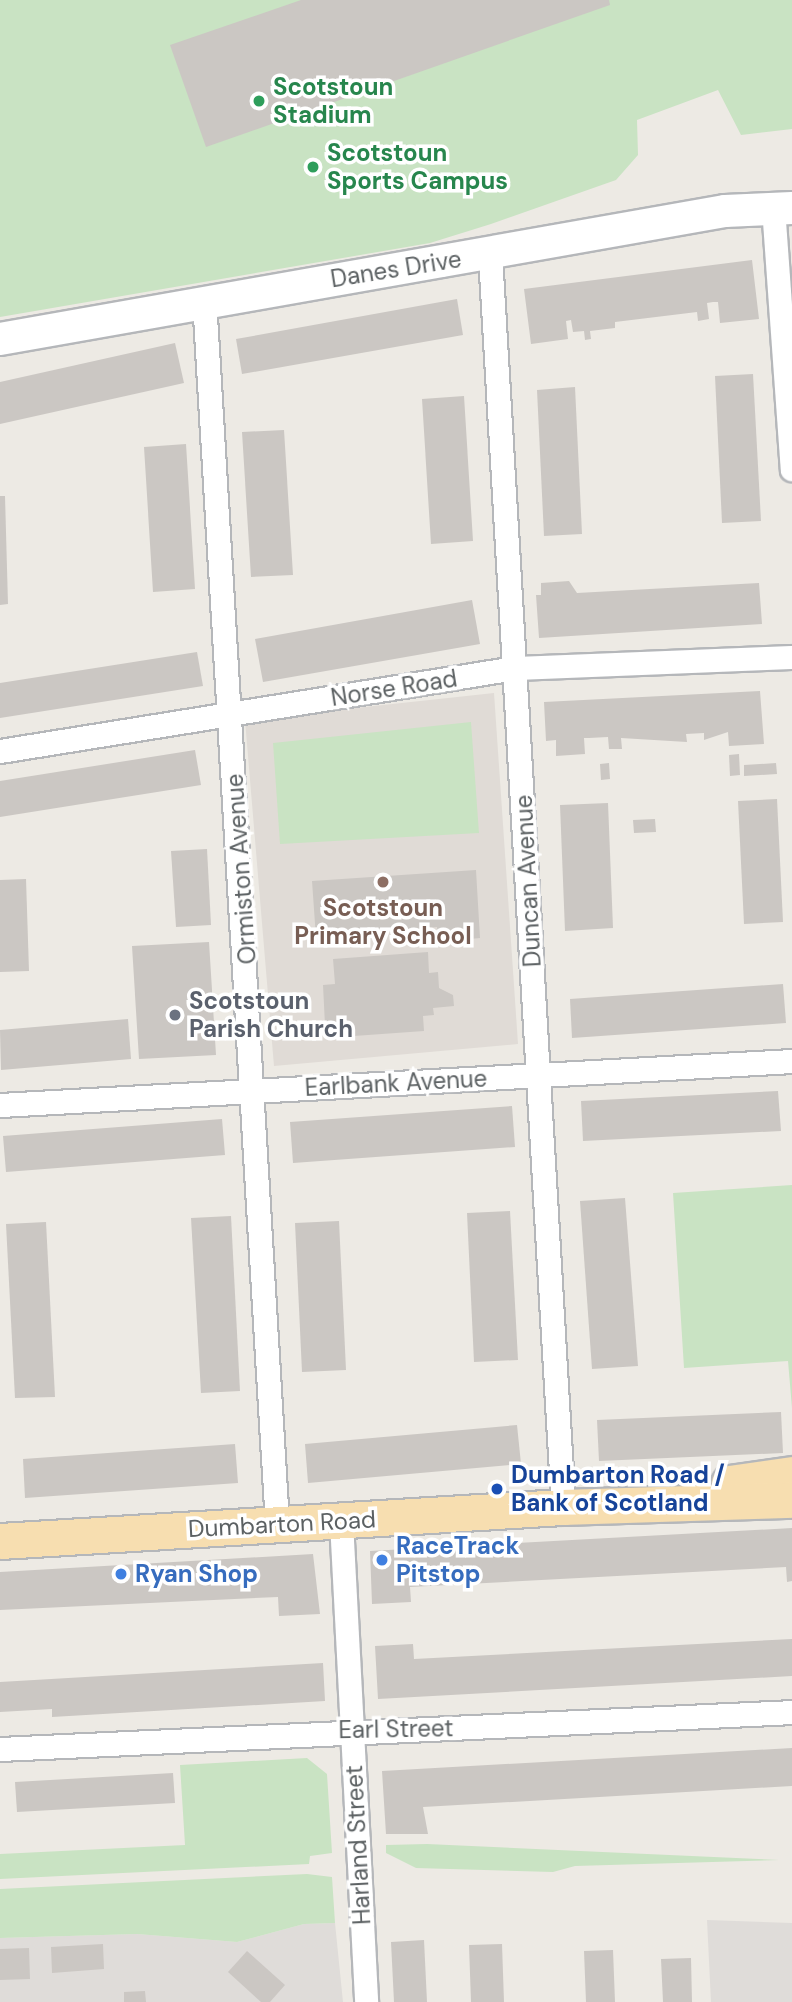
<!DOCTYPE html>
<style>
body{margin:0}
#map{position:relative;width:792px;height:2002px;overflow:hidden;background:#edeae4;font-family:"DM Sans",sans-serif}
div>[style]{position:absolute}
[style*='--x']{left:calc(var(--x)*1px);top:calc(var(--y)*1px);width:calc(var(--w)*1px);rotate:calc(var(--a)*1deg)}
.industrial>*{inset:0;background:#dfdcd9}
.education>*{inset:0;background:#e0dbd6}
.green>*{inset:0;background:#c9e3c3}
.building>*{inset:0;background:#cbc7c3}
.roads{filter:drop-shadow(2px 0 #b5b7ba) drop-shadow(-2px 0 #b5b7ba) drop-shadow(0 2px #b5b7ba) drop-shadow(0 -2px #b5b7ba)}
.street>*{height:23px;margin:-11.5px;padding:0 11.5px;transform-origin:11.5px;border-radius:11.5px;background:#fff}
.secondary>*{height:32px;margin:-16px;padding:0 16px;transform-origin:16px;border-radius:16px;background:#fff}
.primary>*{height:35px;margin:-17.5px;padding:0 17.5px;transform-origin:17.5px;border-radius:17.5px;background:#f7deb0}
.dots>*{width:19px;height:19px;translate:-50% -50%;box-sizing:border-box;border:4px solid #fff;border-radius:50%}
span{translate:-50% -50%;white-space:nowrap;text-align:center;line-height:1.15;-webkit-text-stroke:7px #fff;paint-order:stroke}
.leisure-label{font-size:24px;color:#27864d;font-weight:700}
.left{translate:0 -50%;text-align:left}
.street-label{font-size:24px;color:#5c6163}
.education-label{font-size:24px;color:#785e54;font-weight:700}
.worship-label{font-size:24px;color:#5b616d;font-weight:700}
.transit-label{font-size:24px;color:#164399;font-weight:700}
.shop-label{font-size:24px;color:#366cbe;font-weight:700}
</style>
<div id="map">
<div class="industrial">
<div style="clip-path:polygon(707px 1920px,792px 1923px,792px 2002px,711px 2002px)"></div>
<div style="clip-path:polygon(335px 1923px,343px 2002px,0 2002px,0 1938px,137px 1934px,237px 1942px,304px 1924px)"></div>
</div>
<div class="education">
<div style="clip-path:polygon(494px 693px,518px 1044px,274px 1066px,245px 720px)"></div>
</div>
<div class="green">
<div style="clip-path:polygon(0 0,792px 0,792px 129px,741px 135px,718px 90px,637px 120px,638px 155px,616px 180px,491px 224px,430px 243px,0 317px)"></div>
<div style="clip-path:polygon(471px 722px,479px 833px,280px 844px,273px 743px)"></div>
<div style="clip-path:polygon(792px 1185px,792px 1408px,788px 1361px,684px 1368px,673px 1193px)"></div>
<div style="clip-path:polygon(307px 1758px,327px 1774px,332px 1853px,310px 1856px,309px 1864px,0 1879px,0 1854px,185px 1845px,180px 1765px)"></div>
<div style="clip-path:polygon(427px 1844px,779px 1860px,575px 1866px,553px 1872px,416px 1868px,386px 1853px,386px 1845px)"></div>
<div style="clip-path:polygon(307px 1874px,332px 1877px,335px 1923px,304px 1924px,237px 1942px,137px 1934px,0 1938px,0 1889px)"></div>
</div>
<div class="building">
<div style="clip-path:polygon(301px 0,609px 0,610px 5px,206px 147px,170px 45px)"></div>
<div style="clip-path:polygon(752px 260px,759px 319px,720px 323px,718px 302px,713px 302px,707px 303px,709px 319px,698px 321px,697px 312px,615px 322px,615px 328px,590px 331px,591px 339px,585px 340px,584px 331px,573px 332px,571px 320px,566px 321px,568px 339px,531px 344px,524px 289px)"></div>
<div style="clip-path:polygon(457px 299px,463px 335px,242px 374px,236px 339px)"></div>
<div style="clip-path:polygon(175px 343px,184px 383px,0 424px,0 382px)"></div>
<div style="clip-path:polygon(753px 374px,761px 521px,722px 523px,715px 376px)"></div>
<div style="clip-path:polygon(575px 387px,582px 534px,544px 536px,537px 390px)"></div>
<div style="clip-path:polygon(464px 396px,473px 541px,431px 544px,422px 399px)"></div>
<div style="clip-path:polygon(284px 430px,293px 575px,251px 577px,242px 432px)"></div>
<div style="clip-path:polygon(186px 444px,195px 589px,153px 592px,144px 447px)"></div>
<div style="clip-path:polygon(0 496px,5px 496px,8px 604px,0 605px)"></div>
<div style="clip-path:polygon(569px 581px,577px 593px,759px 583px,762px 624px,539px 638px,536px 595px,541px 595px,541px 583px)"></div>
<div style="clip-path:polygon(472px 600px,480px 644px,263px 682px,255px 639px)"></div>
<div style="clip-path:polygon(197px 652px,203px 686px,0 718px,0 683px)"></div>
<div style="clip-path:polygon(760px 691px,764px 744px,729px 746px,728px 732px,704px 740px,704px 733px,686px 734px,687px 742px,621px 738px,622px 749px,609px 749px,608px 737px,589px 738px,584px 738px,585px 754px,556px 756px,556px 740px,546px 741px,544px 702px)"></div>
<div style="clip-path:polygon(195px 750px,201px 785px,0 817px,0 781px)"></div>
<div style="clip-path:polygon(739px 754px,740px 775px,730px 776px,729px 755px)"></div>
<div style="clip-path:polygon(609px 763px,610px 779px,601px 780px,600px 764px)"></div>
<div style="clip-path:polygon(776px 763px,777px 774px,744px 776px,744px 765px)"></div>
<div style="clip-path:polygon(777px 799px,783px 922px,744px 924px,738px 801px)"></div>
<div style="clip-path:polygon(608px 803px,613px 928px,565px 931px,560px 805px)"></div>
<div style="clip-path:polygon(655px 819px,656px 832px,634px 833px,633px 820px)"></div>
<div style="clip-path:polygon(207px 849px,211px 925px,176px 927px,171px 851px)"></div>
<div style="clip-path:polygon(476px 870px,480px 938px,439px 942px,437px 927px,316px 938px,312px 881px)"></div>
<div style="clip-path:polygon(26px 879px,29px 971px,0 972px,0 880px)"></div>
<div style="clip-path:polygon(209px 942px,216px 1055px,139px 1059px,132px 946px)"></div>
<div style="clip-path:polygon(428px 952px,429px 973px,438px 972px,439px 988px,453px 995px,454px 1006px,433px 1008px,434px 1015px,423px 1016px,424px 1031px,340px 1037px,339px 1024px,325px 1025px,323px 985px,335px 984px,333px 959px)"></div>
<div style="clip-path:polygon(783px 984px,786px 1023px,572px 1038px,570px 999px)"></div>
<div style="clip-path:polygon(128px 1019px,131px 1059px,1px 1070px,0 1030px)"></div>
<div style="clip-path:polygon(778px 1091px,781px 1131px,583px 1141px,581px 1101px)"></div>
<div style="clip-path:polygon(512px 1106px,515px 1147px,293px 1163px,290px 1122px)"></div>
<div style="clip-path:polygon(222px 1119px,225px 1155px,6px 1172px,3px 1136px)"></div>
<div style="clip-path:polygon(625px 1198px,638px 1366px,592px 1369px,580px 1201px)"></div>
<div style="clip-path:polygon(510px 1211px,518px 1360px,474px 1362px,467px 1213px)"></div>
<div style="clip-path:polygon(231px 1216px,240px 1391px,201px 1393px,191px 1218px)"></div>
<div style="clip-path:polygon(339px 1221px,346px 1370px,302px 1372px,295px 1223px)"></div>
<div style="clip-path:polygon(46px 1222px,55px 1397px,15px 1398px,6px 1224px)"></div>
<div style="clip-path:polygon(781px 1412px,783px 1453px,599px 1461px,597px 1420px)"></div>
<div style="clip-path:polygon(517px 1425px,521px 1464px,308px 1483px,305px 1444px)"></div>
<div style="clip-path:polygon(235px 1444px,238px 1483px,25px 1498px,23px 1459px)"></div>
<div style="clip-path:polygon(792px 1528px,792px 1581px,787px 1582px,786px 1567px,410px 1587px,411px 1602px,372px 1604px,370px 1551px)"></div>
<div style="clip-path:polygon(313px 1554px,320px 1614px,279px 1616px,278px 1597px,0 1610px,0 1572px)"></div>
<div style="clip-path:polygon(792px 1639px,792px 1676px,378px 1699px,375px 1646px,413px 1644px,414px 1659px)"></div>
<div style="clip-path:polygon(323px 1663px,325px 1701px,52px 1717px,52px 1709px,0 1712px,0 1682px)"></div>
<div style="clip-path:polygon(792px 1748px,792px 1786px,423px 1807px,428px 1834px,386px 1834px,382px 1771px)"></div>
<div style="clip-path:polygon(173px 1773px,175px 1803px,17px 1812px,15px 1782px)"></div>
<div style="clip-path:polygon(424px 1940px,427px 2002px,394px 2002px,391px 1942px)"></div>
<div style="clip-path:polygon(103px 1944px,104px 1969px,52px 1973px,51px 1947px)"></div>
<div style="clip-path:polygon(502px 1944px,504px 2002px,471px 2002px,469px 1945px)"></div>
<div style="clip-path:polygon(29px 1948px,30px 1979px,0 1980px,0 1949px)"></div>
<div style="clip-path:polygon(613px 1950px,615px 2002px,586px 2002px,584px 1951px)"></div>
<div style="clip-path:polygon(247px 1951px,285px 1985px,270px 2002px,261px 2002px,228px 1972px)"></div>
<div style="clip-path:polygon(691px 1958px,692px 2002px,663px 2002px,661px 1959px)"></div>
<div style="clip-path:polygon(145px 1991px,146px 2002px,124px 2002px,124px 1992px)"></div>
</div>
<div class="roads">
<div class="street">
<div style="--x:773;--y:207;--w:263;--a:85.9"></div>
<div style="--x:490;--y:255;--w:1254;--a:86.66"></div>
<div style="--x:204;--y:299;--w:1226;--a:86.59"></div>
<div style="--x:0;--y:751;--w:522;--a:-9.16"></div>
<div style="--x:515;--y:668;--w:277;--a:-2.3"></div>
<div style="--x:0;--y:1105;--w:793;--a:-3.18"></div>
<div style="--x:341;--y:1521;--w:482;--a:87"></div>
<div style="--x:0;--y:1749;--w:793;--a:-2.67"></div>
</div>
<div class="secondary">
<div style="--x:0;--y:339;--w:736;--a:-10.01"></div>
<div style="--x:725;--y:211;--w:67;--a:-2.6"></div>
</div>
<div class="primary">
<div style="--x:729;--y:1483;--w:64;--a:-8.1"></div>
<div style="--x:0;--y:1541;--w:564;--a:-3.46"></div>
<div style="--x:563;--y:1507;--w:229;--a:-1.8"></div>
</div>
</div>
<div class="dots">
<div style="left:259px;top:101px;background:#2e9e5b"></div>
<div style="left:313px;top:167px;background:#2e9e5b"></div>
<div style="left:383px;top:882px;background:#8d6e63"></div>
<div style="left:175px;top:1015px;background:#6b7280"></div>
<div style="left:497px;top:1489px;background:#1a4fb4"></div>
<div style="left:382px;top:1560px;background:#3f7fe0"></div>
<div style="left:121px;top:1574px;background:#3f7fe0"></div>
</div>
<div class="leisure-label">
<span class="left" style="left:273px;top:101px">Scotstoun<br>Stadium</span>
<span class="left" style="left:327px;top:167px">Scotstoun<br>Sports Campus</span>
</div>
<div class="street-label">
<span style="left:396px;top:269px;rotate:-9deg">Danes Drive</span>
<span style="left:394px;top:688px;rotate:-9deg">Norse Road</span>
<span style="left:241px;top:869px;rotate:-94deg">Ormiston Avenue</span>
<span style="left:528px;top:881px;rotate:-93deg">Duncan Avenue</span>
<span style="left:396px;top:1083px;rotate:-3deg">Earlbank Avenue</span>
<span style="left:282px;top:1524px;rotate:-3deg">Dumbarton Road</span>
<span style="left:396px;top:1729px;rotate:-1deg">Earl Street</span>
<span style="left:358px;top:1845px;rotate:-93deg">Harland Street</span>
</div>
<div class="education-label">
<span style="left:383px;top:922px">Scotstoun<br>Primary School</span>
</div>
<div class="worship-label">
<span class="left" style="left:189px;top:1015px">Scotstoun<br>Parish Church</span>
</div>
<div class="transit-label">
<span class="left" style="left:511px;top:1489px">Dumbarton Road /<br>Bank of Scotland</span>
</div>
<div class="shop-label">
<span class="left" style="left:396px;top:1560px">RaceTrack<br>Pitstop</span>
<span class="left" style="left:135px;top:1574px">Ryan Shop</span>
</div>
</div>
